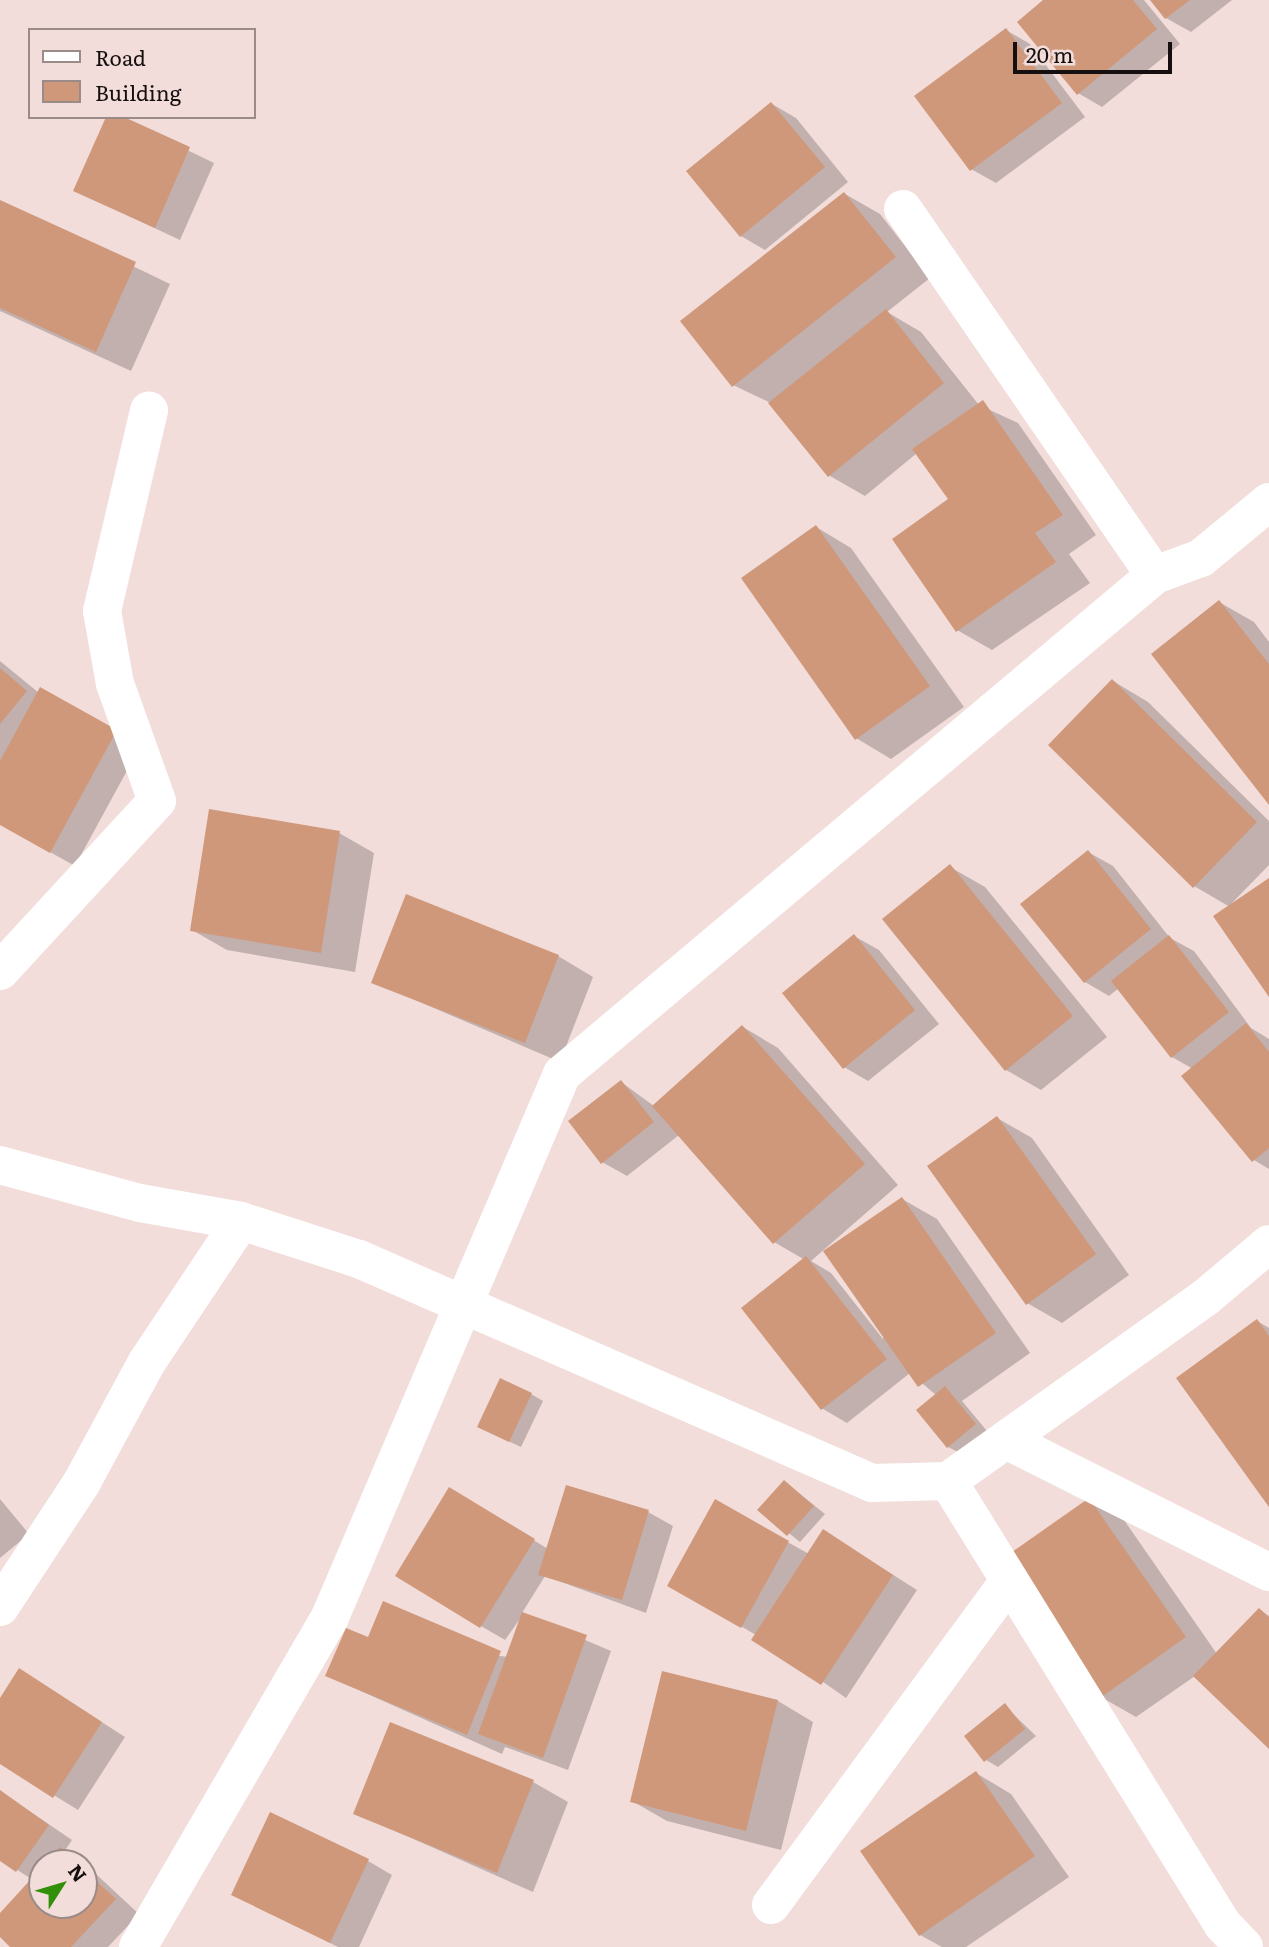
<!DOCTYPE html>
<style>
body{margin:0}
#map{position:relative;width:1269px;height:1947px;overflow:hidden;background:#f2ddda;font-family:Literata,serif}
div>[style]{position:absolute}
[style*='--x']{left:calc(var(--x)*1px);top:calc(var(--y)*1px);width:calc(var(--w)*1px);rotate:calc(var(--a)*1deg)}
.shadow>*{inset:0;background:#0003}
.building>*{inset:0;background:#cf987a}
.street>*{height:38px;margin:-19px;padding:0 19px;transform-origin:19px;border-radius:19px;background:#fff}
span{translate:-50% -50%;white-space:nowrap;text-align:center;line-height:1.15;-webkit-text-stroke:6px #f2ddda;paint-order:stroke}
.legend{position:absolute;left:28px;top:28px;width:228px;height:91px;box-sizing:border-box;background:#f2ddda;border:2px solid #9a8b89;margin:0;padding:9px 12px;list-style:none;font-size:21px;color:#160f0f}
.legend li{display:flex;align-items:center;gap:14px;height:35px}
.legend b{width:35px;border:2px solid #9a8b89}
.north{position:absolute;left:28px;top:1849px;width:70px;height:70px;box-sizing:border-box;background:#f2ddda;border:2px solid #9a8b89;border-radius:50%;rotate:53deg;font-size:19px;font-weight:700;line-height:28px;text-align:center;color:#160f0f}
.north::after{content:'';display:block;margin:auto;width:24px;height:32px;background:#319007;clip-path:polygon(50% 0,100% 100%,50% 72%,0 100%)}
.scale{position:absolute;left:1013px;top:42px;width:159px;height:32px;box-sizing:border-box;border:4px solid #160f0f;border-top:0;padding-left:9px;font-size:21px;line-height:24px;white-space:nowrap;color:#160f0f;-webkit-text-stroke:5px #f2ddda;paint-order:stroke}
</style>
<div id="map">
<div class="shadow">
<div style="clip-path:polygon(1046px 0,1144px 0,1180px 44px,1102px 107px,1078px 93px)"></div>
<div style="clip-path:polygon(1152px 0,1232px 0,1191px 32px,1166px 18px)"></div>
<div style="clip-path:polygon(1006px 30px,1030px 44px,1085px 117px,996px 183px,971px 169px)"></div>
<div style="clip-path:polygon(772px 104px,796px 118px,848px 182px,765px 250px,741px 236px)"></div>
<div style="clip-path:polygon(119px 117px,214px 163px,180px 240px,75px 191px)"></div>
<div style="clip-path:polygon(845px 194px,880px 214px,930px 278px,887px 312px,921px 332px,979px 405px,1018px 423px,1096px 535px,1069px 554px,1090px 583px,992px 650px,957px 630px,951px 500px,917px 453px,865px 496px,830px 476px,771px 403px,733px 385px)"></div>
<div style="clip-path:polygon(0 202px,170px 284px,131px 371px,0 311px)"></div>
<div style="clip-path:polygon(816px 527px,851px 548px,964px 707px,891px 759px,856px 738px)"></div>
<div style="clip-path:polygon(1219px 602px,1254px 622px,1269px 642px,1269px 802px)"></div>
<div style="clip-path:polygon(0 661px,39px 693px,141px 745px,75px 866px,0 824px)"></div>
<div style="clip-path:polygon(1113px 681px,1148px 702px,1269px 821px,1269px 865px,1231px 904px,1269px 880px,1269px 994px,1230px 907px,1194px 886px)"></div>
<div style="clip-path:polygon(339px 833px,374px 853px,355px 972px,227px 950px,192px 930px)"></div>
<div style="clip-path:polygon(1088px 852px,1113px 866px,1170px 938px,1194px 951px,1251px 1028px,1269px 1039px,1269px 1169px,1254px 1160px,1193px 1069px,1172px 1057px,1119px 988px,1109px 996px,1085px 982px)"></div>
<div style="clip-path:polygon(950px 867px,985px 887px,1107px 1037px,1041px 1090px,1006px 1070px)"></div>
<div style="clip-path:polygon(854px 936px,879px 950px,939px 1024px,868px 1081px,844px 1067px)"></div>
<div style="clip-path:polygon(558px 956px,593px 977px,560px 1062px,373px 982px)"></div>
<div style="clip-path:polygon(743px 1027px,778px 1048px,898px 1185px,811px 1261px,831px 1273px,883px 1339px,902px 1199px,937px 1219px,1030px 1353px,962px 1401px,987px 1431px,960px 1453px,948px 1447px,936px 1395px,910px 1373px,847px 1423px,823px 1409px,744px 1309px,805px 1260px,774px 1242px,679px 1135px,627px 1176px,602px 1162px,621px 1082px,654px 1106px)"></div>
<div style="clip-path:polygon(997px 1118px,1032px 1138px,1129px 1275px,1062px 1323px,1027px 1303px)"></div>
<div style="clip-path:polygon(1257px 1321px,1269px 1328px,1269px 1504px)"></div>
<div style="clip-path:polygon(531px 1394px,543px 1401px,521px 1447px,491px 1433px)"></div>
<div style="clip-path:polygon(785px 1482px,825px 1514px,800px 1542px,760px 1510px)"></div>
<div style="clip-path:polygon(0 1499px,29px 1534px,0 1558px)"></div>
<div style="clip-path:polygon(1089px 1500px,1124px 1520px,1217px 1654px,1259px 1610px,1269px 1616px,1269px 1747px,1195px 1676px,1136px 1717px,1101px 1697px)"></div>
<div style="clip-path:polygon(716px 1502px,809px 1554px,824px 1531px,917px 1590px,846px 1698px,756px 1635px,670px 1585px)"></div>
<div style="clip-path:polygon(474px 1503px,548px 1549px,648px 1512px,673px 1526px,646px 1613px,545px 1576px,522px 1613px,611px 1651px,568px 1770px,505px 1747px,502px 1754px,327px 1676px,369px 1639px,508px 1657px,522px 1616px,505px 1640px,481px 1626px)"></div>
<div style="clip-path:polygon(663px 1673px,778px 1701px,813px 1722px,781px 1850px,667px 1821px,632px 1801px)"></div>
<div style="clip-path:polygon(44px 1685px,125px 1737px,78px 1810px,0 1762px,0 1702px)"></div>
<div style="clip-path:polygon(1005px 1706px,1036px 1736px,998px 1767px,986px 1760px)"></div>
<div style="clip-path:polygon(976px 1773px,1011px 1794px,1069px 1877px,966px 1947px,942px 1947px,920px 1935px)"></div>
<div style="clip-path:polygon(533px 1782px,568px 1802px,533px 1892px,355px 1813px)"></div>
<div style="clip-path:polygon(0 1791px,72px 1840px,64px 1852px,84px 1863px,42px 1863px,42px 1905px,84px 1905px,84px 1863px,139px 1914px,108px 1947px,13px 1947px,0 1935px,0 1915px,33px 1880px,0 1859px)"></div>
<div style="clip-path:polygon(368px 1861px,392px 1875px,359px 1947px,338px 1947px,233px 1894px)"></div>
</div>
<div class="building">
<div style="clip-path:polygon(1043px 0,1133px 0,1157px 29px,1077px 95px,1017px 22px)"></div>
<div style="clip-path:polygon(1150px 0,1190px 0,1165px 19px)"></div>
<div style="clip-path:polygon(1006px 28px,1062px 103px,970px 171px,914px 96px)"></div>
<div style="clip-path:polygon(771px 102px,825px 167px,740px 237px,686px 171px)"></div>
<div style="clip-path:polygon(106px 117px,124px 117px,190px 147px,155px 228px,73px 191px)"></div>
<div style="clip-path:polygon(844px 192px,896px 257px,732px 387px,680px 321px)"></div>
<div style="clip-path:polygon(0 200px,136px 262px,96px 352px,0 308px)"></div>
<div style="clip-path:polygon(886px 309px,944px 383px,828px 477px,768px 403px)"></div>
<div style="clip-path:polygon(983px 400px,1063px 515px,1035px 533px,1056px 562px,956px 632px,892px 539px,948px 499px,912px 449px)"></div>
<div style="clip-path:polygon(816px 525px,930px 686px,855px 740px,741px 578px)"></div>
<div style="clip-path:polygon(1219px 600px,1269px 664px,1269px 805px,1151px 654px)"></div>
<div style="clip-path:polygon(0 668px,27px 691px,0 724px)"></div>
<div style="clip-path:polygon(1112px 679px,1257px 822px,1193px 888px,1048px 745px)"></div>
<div style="clip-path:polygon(40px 687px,117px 730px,50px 853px,0 825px,0 761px)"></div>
<div style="clip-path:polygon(209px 809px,340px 831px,321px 953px,190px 931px)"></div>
<div style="clip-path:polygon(1088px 850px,1151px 929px,1084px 983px,1020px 904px)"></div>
<div style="clip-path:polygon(950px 864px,1073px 1016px,1005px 1071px,882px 919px)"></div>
<div style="clip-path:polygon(1269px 878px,1269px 997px,1213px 916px)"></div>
<div style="clip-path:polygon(406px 894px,559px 955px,525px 1043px,371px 983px)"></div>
<div style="clip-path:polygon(854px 934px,915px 1010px,843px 1069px,782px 993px)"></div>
<div style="clip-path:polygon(1169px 935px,1229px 1012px,1171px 1058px,1111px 981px)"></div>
<div style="clip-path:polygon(1246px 1023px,1269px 1052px,1269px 1148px,1252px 1162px,1181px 1076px)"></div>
<div style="clip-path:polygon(742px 1025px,865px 1164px,773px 1244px,652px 1106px)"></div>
<div style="clip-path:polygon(621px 1080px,654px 1122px,601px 1164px,568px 1121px)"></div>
<div style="clip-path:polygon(997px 1116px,1096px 1254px,1026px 1305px,927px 1166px)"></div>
<div style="clip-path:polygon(902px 1197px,996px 1333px,918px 1387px,823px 1251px)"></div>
<div style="clip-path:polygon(806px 1256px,887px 1359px,821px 1410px,741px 1308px)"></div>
<div style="clip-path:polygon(1257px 1319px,1269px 1336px,1269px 1507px,1176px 1378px)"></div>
<div style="clip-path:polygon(500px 1378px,532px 1393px,509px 1442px,477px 1427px)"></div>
<div style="clip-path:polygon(945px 1386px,976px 1424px,947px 1448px,916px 1410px)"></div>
<div style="clip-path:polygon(784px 1480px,814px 1506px,787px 1536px,757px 1510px)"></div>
<div style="clip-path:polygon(566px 1485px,649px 1510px,622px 1600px,538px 1575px)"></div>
<div style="clip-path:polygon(449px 1487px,535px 1539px,480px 1628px,395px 1576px)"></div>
<div style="clip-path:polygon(1089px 1498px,1186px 1637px,1100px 1698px,1002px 1559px)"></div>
<div style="clip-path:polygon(715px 1499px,789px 1541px,741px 1628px,667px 1586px)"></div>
<div style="clip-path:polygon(823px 1529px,893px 1575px,821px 1685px,751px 1640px)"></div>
<div style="clip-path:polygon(383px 1601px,501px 1651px,467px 1735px,325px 1676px,346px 1628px,368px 1637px)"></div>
<div style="clip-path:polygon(1259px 1608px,1269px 1617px,1269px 1749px,1193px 1676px)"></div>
<div style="clip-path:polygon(522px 1612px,587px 1635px,543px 1758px,478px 1734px)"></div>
<div style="clip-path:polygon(19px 1668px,102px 1722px,53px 1798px,0 1764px,0 1698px)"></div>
<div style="clip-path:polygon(662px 1671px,778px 1700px,746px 1831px,630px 1802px)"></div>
<div style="clip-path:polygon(1005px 1703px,1025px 1729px,984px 1762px,964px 1736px)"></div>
<div style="clip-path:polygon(390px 1722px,534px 1780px,497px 1873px,353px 1814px)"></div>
<div style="clip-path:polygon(976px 1771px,1035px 1856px,919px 1936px,860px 1851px)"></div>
<div style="clip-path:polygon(0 1790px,49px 1825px,16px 1872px,0 1861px)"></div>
<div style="clip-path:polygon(270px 1812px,369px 1859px,330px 1943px,231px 1895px)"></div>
<div style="clip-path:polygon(60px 1847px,77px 1863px,46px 1863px)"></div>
<div style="clip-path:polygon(42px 1867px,42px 1905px,84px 1905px,84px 1870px,116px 1899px,71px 1947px,10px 1947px,0 1937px,0 1913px)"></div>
</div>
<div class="street">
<div style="--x:903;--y:209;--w:444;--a:55.5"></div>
<div style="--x:0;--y:971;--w:231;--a:-47.3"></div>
<div style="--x:157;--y:801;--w:124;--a:-109.7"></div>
<div style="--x:115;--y:684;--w:74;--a:-100.1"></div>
<div style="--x:102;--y:611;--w:206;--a:-76.8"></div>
<div style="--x:0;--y:1165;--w:145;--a:15.2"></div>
<div style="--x:140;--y:1203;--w:103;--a:10.1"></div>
<div style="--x:241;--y:1221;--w:124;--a:17.9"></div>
<div style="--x:359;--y:1259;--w:560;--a:23.59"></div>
<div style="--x:872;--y:1483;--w:76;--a:-1.5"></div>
<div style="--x:948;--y:1481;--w:522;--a:58.23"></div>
<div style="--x:1223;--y:1925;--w:30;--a:46"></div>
<div style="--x:1006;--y:1440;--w:294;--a:26.7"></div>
<div style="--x:948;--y:1481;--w:317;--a:-35.5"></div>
<div style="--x:1206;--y:1297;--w:82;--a:-40.1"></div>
<div style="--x:0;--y:1607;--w:149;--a:-56.7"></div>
<div style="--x:82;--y:1482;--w:136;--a:-61.6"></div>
<div style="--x:147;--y:1362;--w:169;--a:-56.3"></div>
<div style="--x:771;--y:1905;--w:401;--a:-53.7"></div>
<div style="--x:138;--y:1947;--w:382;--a:-59.8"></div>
<div style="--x:330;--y:1617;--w:590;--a:-66.87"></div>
<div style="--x:562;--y:1074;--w:775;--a:-40.08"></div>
<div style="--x:1155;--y:575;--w:49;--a:-20.3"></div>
<div style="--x:1201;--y:558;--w:88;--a:-39.5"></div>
</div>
<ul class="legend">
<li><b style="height:9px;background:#fff"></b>Road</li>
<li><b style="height:19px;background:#cf987a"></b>Building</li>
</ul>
<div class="north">N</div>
<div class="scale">20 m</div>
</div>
